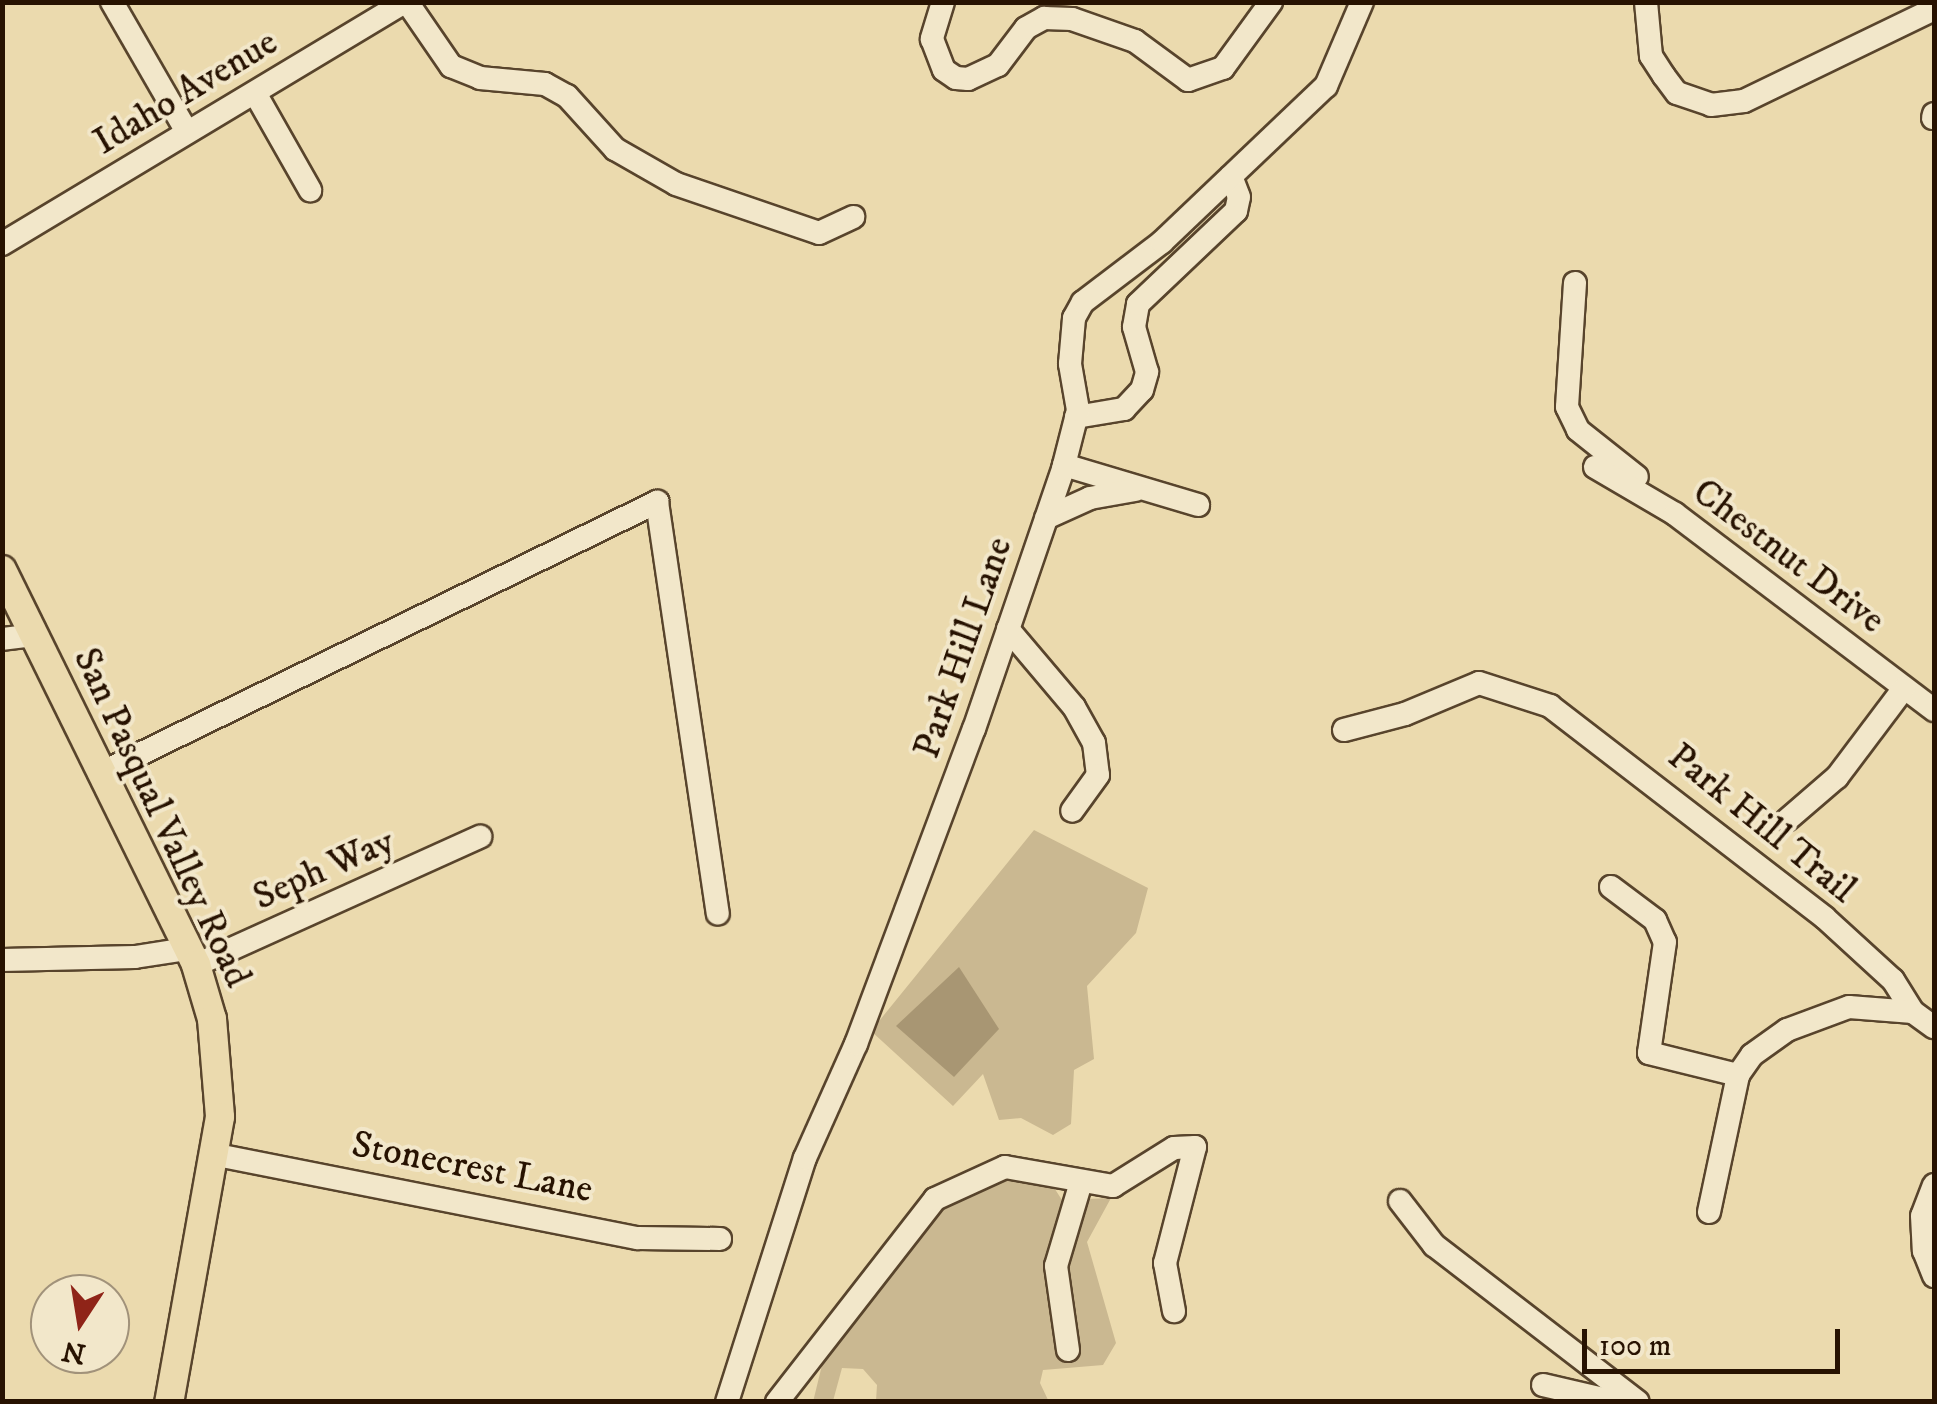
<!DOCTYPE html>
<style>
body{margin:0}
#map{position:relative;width:1937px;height:1404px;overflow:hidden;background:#ebdaae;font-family:"IM FELL DW Pica",serif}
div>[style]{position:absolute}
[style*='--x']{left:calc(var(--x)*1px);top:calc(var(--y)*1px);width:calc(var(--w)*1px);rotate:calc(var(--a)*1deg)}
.green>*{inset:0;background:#cab891}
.water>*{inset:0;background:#a89673}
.roads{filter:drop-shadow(2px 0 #58442c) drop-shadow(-2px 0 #58442c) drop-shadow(0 2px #58442c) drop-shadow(0 -2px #58442c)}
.minor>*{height:22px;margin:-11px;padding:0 11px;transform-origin:11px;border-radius:11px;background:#f2e7ca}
.major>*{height:28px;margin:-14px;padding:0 14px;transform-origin:14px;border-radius:14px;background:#ebdaae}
span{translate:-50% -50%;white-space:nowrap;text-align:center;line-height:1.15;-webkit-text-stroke:8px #f2e7ca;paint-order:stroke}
.street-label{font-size:38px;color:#271201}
.frame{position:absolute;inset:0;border:5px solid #271201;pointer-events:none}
.north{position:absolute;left:30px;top:1274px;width:100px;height:100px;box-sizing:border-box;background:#f2e7ca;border:2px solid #a1927a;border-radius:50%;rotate:192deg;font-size:28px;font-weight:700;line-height:40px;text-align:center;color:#271201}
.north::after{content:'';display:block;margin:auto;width:35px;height:45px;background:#8f2418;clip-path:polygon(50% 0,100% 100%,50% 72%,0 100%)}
.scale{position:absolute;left:1582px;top:1329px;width:258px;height:45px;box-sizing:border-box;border:5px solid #271201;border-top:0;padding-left:12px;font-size:30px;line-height:35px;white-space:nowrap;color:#271201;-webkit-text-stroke:8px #f2e7ca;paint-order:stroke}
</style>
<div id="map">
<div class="green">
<div style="clip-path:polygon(1034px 830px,1148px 888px,1136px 933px,1087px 986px,1094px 1059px,1074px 1070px,1071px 1124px,1053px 1135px,1021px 1118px,999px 1120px,983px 1074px,953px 1106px,871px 1031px)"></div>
<div style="clip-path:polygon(995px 1177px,1049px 1180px,1062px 1200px,1111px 1198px,1087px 1242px,1116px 1343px,1103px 1365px,1043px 1370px,1040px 1383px,1049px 1402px,876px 1401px,877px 1385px,863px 1369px,842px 1368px,833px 1401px,813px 1402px,822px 1365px,959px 1187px)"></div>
</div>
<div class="water">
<div style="clip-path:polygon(959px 967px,999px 1029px,954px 1077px,896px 1026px)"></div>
</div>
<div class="roads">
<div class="minor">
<div style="--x:112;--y:2;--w:150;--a:60"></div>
<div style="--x:407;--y:2;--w:78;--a:55.5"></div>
<div style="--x:451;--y:66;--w:31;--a:22"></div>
<div style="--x:480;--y:78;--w:65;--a:5.3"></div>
<div style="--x:545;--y:84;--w:25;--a:29"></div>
<div style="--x:567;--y:96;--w:72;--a:47.8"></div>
<div style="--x:615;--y:149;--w:70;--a:29.8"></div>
<div style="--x:676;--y:184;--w:151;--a:18.9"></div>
<div style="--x:819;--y:233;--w:38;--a:-25"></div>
<div style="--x:943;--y:2;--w:39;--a:107"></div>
<div style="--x:932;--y:39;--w:33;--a:69"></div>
<div style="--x:944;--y:70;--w:14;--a:34"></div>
<div style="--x:956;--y:78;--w:12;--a:5"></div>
<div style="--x:968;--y:79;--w:33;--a:-25"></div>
<div style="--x:998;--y:65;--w:46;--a:-52.9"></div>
<div style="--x:1026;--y:28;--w:21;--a:-29"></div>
<div style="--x:1044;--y:18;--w:28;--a:2"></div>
<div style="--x:1072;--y:19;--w:67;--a:19.2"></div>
<div style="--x:1135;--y:41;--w:66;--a:36.3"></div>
<div style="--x:1188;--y:80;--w:37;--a:-19"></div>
<div style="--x:1223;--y:68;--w:82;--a:-54"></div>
<div style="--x:1646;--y:2;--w:54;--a:84.7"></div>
<div style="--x:1651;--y:56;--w:24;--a:57"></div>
<div style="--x:1664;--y:76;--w:21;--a:53"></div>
<div style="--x:1677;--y:93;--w:36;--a:19"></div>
<div style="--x:1711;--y:105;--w:33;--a:-7"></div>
<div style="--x:1744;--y:101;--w:211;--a:-25.8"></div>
<div style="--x:255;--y:93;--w:112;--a:60.4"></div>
<div style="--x:1933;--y:118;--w:4;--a:-76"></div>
<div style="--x:2;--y:244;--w:470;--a:-31"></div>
<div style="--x:1575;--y:283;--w:124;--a:93.7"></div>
<div style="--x:1567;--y:407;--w:25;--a:64"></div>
<div style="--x:1578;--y:430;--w:75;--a:38.5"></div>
<div style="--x:1076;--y:417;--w:49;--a:-9.5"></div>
<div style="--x:1124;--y:409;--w:26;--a:-47"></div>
<div style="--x:1142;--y:390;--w:19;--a:-74"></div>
<div style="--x:1147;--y:372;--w:47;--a:-106.1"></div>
<div style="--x:1134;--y:327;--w:23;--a:-80"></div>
<div style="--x:1138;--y:304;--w:135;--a:-43.5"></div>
<div style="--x:1236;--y:211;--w:14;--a:-78"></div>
<div style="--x:1239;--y:197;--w:22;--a:-111"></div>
<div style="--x:1064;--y:465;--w:140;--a:16.6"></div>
<div style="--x:1595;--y:467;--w:93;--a:30.4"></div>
<div style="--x:1675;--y:514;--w:325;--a:37.1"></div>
<div style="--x:1046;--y:518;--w:48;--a:-24.4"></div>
<div style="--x:1090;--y:498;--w:46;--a:-10.1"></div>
<div style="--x:1008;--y:629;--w:102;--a:49.8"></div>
<div style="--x:1074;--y:707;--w:41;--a:60.9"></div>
<div style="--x:1094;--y:743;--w:32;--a:83"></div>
<div style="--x:1098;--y:775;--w:44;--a:125.8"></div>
<div style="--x:2;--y:639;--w:33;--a:-7"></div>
<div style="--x:1344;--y:730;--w:63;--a:-14.7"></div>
<div style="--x:1405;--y:714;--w:80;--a:-22.7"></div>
<div style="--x:1479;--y:683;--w:75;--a:17.9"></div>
<div style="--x:1550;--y:706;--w:347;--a:37.6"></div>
<div style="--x:1825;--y:918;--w:92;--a:42.4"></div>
<div style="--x:1893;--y:980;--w:38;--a:58"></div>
<div style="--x:101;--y:773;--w:619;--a:-25.99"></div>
<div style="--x:657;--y:502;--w:416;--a:81.6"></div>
<div style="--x:1787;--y:820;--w:66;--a:-40.7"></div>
<div style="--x:1837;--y:777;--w:111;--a:-53"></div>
<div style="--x:1611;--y:887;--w:55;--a:36.9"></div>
<div style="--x:1655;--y:920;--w:24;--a:66"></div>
<div style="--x:1665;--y:942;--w:112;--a:98.2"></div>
<div style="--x:1649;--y:1053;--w:92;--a:13.9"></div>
<div style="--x:2;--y:960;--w:133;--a:-1.3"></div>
<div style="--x:135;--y:957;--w:53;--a:-8.7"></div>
<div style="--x:196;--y:965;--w:312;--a:-24.3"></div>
<div style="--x:212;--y:1154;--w:434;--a:11.2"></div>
<div style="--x:638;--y:1238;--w:82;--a:0.7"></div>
<div style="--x:1934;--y:1185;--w:33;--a:111"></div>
<div style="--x:1922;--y:1216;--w:35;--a:87"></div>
<div style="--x:1924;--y:1251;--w:27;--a:68"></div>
<div style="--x:1400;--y:1201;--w:56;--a:52.3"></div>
<div style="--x:1434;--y:1245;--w:257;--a:37.6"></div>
<div style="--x:1709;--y:1212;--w:140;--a:-78"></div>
<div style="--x:1738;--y:1075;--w:24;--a:-55"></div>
<div style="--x:1752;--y:1055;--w:43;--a:-35.5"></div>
<div style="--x:1787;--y:1030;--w:66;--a:-20.4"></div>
<div style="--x:1849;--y:1007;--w:64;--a:4.5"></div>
<div style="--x:1913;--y:1012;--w:26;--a:36"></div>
<div style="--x:1068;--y:1350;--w:85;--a:-98.1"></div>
<div style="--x:1056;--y:1266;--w:88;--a:-73.4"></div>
<div style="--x:1543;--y:1385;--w:75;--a:13.1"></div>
<div style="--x:727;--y:1402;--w:256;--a:-72.3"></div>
<div style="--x:805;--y:1158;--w:125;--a:-65.9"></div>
<div style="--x:856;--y:1044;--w:336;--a:-69.5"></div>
<div style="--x:974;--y:729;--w:275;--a:-71.1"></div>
<div style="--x:1063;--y:469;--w:61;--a:-75.7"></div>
<div style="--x:1078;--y:410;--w:47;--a:-99.9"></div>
<div style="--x:1070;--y:364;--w:46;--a:-85"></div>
<div style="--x:1074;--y:318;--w:18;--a:-61"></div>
<div style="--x:1083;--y:302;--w:99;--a:-37.2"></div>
<div style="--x:1162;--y:242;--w:226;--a:-43.6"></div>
<div style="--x:1326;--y:86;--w:91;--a:-66.8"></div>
<div style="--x:777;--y:1402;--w:257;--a:-52.1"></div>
<div style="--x:935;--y:1199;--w:77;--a:-24.6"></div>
<div style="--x:1005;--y:1167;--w:110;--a:10"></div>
<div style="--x:1113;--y:1186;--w:72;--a:-31.9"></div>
<div style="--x:1174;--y:1148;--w:21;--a:-3"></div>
<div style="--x:1195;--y:1147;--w:120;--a:104.5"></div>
<div style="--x:1165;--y:1263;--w:49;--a:79.4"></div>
</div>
<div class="major">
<div style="--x:2;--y:570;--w:440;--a:63.8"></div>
<div style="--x:196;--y:965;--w:56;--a:73.5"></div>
<div style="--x:212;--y:1019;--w:98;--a:85.3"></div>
<div style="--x:220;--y:1117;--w:290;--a:100.1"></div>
</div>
</div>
<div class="street-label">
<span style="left:186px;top:93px;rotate:-31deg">Idaho Avenue</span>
<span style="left:1788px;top:557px;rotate:37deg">Chestnut Drive</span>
<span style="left:964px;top:648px;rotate:-71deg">Park Hill Lane</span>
<span style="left:161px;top:818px;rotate:65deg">San Pasqual Valley Road</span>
<span style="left:1761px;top:824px;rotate:39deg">Park Hill Trail</span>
<span style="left:324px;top:870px;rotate:-24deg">Seph Way</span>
<span style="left:472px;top:1168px;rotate:11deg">Stonecrest Lane</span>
</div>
<div class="frame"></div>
<div class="north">N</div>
<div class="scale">100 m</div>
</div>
